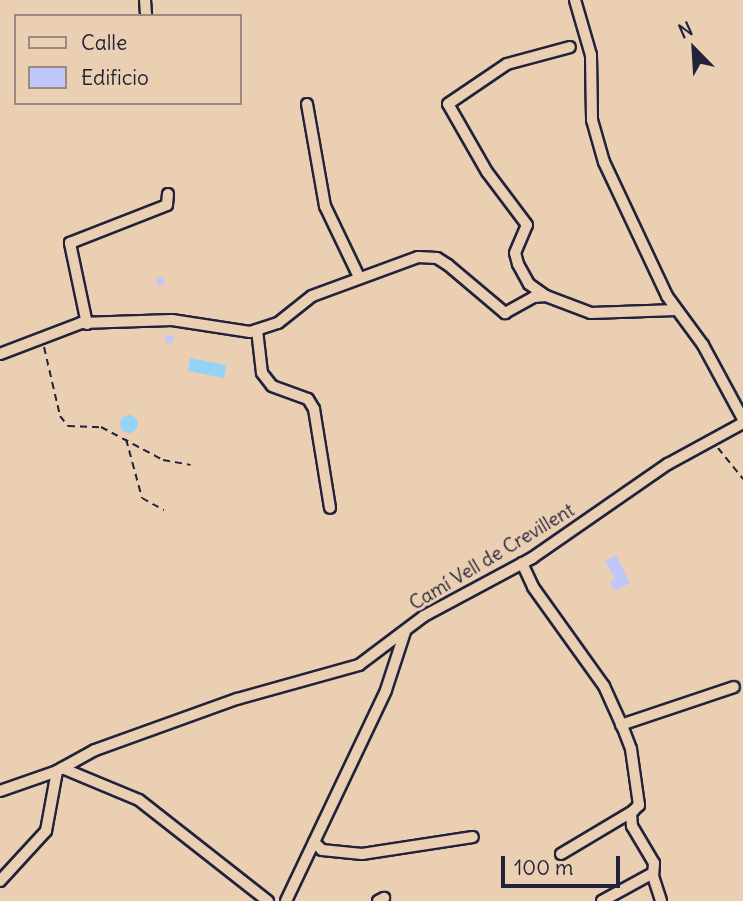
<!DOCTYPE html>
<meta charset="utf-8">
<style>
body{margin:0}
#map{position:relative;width:743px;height:901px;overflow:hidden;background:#ebcfb2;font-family:Delius,sans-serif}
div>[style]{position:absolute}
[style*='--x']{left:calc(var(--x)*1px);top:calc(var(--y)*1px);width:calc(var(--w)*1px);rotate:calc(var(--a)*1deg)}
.water>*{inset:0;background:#94d3f6}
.round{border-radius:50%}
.building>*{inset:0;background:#bfc7f8}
.path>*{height:2px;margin-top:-1px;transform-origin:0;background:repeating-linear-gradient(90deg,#22223b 0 7px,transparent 0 12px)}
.roads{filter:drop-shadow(2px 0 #22223b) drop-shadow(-2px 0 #22223b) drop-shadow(0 2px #22223b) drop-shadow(0 -2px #22223b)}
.minor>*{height:10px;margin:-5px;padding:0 5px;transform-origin:5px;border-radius:5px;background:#ebcfb2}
span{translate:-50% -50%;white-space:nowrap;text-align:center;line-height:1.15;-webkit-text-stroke:6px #ebcfb2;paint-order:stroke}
.street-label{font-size:19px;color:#22223b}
.legend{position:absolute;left:14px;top:14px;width:228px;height:91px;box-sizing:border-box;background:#ebcfb2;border:2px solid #9b8a82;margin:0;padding:9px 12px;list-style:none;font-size:21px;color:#22223b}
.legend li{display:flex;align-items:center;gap:14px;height:35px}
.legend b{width:35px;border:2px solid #9b8a82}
.north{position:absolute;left:659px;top:14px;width:70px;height:70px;-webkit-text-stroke:5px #ebcfb2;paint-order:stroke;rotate:336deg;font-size:19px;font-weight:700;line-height:28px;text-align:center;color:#22223b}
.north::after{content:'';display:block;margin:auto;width:24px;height:32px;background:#22223b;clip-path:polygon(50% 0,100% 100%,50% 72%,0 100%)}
.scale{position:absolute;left:501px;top:856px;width:119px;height:32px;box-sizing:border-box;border:4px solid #22223b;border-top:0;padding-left:9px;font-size:21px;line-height:24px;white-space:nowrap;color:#22223b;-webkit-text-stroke:5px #ebcfb2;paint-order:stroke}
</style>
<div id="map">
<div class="water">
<div style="clip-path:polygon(190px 358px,226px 365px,224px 378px,188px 371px)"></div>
<div class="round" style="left:120px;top:415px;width:18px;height:18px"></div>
</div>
<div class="building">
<div style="clip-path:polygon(164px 277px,164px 285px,157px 285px,157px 278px)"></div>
<div style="clip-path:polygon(166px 335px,174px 336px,172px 344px,165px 342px)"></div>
<div style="clip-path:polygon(616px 555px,630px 583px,614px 591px,610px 582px,615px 579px,605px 561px)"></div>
</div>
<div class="path">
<div style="--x:44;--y:347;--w:71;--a:76.9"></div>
<div style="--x:60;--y:416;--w:13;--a:51"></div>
<div style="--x:68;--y:426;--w:33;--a:2"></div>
<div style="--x:101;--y:427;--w:70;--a:28"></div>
<div style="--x:163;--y:460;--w:28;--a:10"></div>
<div style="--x:126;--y:439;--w:61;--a:74.8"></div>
<div style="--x:142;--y:498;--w:25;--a:29"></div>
<div style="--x:718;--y:448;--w:40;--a:51"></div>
</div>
<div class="roads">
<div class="minor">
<div style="--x:145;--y:0;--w:16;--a:86"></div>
<div style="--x:575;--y:0;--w:57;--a:73.8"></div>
<div style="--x:591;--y:55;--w:65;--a:89.1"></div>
<div style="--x:592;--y:120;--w:44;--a:74.1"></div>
<div style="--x:604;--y:162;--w:148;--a:64.8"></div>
<div style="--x:667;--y:296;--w:61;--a:53.7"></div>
<div style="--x:703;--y:345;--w:84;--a:61.6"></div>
<div style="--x:307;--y:104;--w:104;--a:80"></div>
<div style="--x:325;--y:206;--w:79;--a:64.4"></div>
<div style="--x:546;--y:296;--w:21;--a:-145"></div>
<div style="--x:529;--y:284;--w:23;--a:-119"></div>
<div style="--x:518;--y:264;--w:11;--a:-105"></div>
<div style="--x:515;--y:253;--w:30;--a:-67"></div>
<div style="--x:527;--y:225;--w:66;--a:-127"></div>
<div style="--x:487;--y:172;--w:78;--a:-119.8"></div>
<div style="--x:448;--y:104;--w:71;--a:-34.1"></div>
<div style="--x:507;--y:64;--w:65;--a:-15.1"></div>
<div style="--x:87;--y:324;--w:83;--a:-101.9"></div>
<div style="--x:70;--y:243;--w:104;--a:-21.4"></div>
<div style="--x:167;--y:205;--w:11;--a:-85"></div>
<div style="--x:257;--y:330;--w:43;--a:83.4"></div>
<div style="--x:262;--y:373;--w:16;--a:52"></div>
<div style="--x:272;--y:386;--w:38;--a:20"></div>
<div style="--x:308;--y:399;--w:12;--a:59"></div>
<div style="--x:314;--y:409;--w:100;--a:80.8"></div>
<div style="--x:0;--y:354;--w:87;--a:-20.9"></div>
<div style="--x:81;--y:323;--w:91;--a:-1.9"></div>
<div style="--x:172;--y:320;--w:79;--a:8.7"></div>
<div style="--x:250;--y:332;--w:29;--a:-18"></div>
<div style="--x:278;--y:323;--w:43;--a:-38.5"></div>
<div style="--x:312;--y:296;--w:113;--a:-20.2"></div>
<div style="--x:418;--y:257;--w:19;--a:3"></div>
<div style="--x:437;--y:258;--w:13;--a:32"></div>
<div style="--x:448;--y:265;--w:75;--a:40.1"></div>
<div style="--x:505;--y:313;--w:33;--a:-29"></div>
<div style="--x:534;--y:297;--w:12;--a:-5"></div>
<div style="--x:546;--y:296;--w:48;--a:20.7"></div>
<div style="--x:591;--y:313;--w:85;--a:-2"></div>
<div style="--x:522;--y:563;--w:26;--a:65"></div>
<div style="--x:533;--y:587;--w:122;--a:54.4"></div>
<div style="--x:604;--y:686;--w:46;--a:65.7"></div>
<div style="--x:623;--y:728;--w:22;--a:69"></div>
<div style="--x:631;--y:749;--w:57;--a:81.9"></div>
<div style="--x:639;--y:805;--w:11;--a:135"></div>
<div style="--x:631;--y:813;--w:13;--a:86"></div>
<div style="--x:632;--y:826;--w:43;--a:59.3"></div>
<div style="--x:654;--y:863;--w:13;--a:94"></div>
<div style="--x:653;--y:876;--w:26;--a:72"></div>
<div style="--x:621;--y:725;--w:119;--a:-18.6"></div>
<div style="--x:62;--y:768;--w:83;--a:22.6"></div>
<div style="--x:139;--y:800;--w:164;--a:38.1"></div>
<div style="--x:0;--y:791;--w:60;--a:-19.3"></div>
<div style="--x:314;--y:842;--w:11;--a:45"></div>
<div style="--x:322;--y:850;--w:40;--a:5.7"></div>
<div style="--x:362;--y:854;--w:112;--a:-8.7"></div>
<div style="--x:561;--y:854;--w:84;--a:-30.8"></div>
<div style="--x:0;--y:881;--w:68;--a:-47.4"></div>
<div style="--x:46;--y:831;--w:61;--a:-79.6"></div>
<div style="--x:57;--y:771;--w:43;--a:-28.9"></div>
<div style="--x:95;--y:750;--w:151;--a:-19.8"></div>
<div style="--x:237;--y:699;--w:127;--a:-15.6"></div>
<div style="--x:359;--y:665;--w:81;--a:-37"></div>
<div style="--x:424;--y:616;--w:123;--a:-28.2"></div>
<div style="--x:532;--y:558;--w:165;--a:-34.7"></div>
<div style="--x:668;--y:464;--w:85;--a:-28.7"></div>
<div style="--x:286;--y:901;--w:233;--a:-64.6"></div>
<div style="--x:386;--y:690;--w:61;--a:-71.9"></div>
<div style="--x:378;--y:901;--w:7;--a:-27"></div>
<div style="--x:602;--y:901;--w:58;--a:-28.8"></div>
</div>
</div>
<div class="street-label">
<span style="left:492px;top:557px;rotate:-31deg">Camí Vell de Crevillent</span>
</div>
<ul class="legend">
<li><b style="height:9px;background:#ebcfb2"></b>Calle</li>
<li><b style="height:19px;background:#bfc7f8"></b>Edificio</li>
</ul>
<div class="north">N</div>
<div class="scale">100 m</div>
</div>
